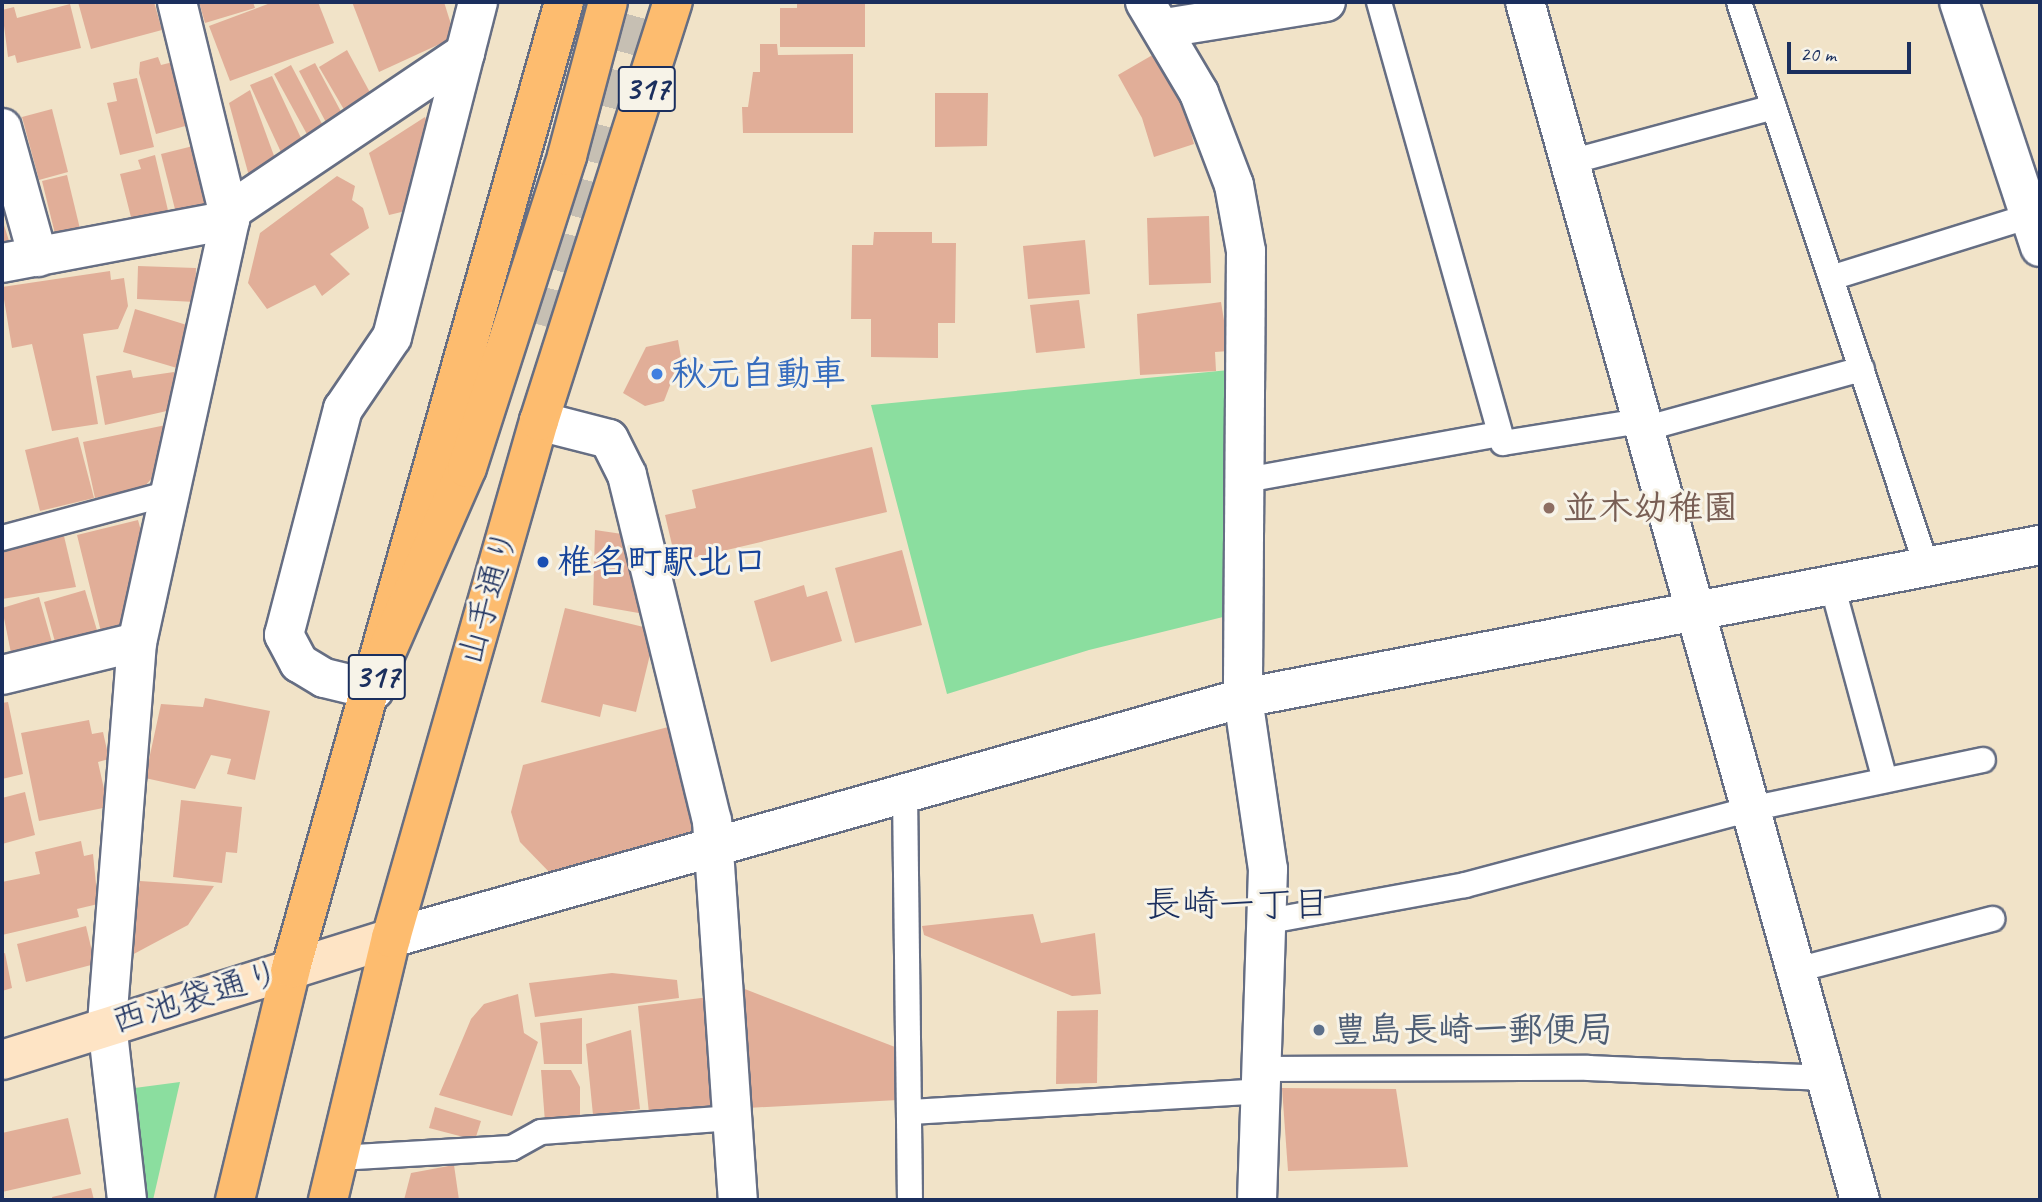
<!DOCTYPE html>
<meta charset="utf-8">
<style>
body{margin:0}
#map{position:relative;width:2042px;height:1202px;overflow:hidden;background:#f1e3c8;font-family:Caveat,"Klee One",sans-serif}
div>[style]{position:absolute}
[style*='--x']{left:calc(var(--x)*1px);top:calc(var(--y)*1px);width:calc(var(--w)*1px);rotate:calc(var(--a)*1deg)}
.green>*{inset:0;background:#8bde9f}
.building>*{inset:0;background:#e1ae98}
.highway-tunnel>*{height:38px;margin-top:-19px;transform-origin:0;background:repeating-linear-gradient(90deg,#c6bfb3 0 38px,transparent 0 57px)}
.roads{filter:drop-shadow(2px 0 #666e83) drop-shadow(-2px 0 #666e83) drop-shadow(0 2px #666e83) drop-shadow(0 -2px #666e83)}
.lane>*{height:24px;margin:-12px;padding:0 12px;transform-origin:12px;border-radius:12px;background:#fff}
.street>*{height:38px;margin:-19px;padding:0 19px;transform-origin:19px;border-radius:19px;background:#fff}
.secondary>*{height:38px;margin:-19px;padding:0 19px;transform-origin:19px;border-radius:19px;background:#fee4c5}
.primary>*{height:38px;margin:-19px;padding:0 19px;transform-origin:19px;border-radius:19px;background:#fdbc6f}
.highway>*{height:38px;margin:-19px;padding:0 19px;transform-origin:19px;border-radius:19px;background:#fdbc6f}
.dots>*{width:19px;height:19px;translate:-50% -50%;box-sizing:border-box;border:4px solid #f7f3e8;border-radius:50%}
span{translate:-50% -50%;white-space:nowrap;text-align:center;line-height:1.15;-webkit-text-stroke:6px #f7f3e8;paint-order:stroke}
.shield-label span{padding:2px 5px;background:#f7f3e8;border:2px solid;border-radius:5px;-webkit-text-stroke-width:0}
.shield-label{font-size:33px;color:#1b2f5e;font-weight:700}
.shop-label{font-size:35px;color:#366cbe;font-weight:700}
.left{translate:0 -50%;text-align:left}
.education-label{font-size:35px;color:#785e54;font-weight:700}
.transit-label{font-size:35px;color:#164399;font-weight:700}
.street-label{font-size:35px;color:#1b2f5e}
.service-label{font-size:35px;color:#4e5e75;font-weight:700}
.neighbourhood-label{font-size:37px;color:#1b2f5e}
.frame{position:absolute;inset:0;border:4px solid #1b2f5e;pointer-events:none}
.scale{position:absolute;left:1787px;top:42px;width:124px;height:32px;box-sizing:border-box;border:4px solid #1b2f5e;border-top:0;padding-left:9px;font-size:21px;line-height:24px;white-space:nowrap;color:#1b2f5e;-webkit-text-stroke:5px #f7f3e8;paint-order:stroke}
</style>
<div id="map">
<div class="green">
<div style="clip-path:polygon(1229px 370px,1223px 617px,1089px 650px,947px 694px,871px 405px)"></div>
<div style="clip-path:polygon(180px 1082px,153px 1200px,135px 1200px,127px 1089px)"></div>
</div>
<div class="building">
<div style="clip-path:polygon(78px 2px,154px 2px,162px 30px,91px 49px)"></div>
<div style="clip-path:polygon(199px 2px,253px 2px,255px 8px,205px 23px)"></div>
<div style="clip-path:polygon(273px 2px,318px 2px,334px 43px,230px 81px,209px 26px)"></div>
<div style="clip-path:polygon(352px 2px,444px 2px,455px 37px,379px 72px)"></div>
<div style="clip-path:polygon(797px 2px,865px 2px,865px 47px,780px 47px,780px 8px,797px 8px)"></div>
<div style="clip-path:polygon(70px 4px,81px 48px,17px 63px,15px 55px,8px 57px,2px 10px,14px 7px,17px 18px)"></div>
<div style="clip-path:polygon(760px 44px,777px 44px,778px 55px,853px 54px,853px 133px,743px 133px,742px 107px,748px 107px,753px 72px,760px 72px)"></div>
<div style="clip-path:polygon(347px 50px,373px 98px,346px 113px,319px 67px)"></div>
<div style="clip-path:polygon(1156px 53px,1182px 99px,1194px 144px,1154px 157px,1142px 118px,1118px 75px)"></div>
<div style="clip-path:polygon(158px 57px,161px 65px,177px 61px,189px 125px,156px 134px,139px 73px,140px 62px)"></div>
<div style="clip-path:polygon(315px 63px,346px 121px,330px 130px,299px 71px)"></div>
<div style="clip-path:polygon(291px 65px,330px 139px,314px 147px,274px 74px)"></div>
<div style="clip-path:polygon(272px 76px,308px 153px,286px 163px,250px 85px)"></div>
<div style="clip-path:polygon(137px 78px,154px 147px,120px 155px,107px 103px,117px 101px,113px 83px)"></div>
<div style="clip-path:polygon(250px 90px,277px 164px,249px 176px,229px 103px)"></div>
<div style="clip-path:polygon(935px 93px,988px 93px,987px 146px,935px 147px)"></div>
<div style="clip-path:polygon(52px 109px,68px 172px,39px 180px,22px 117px)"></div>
<div style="clip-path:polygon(425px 117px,432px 133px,414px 209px,389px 215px,369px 153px)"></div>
<div style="clip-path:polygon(197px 145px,213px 205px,177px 217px,161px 154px)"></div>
<div style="clip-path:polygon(155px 155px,170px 219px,134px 229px,120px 174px,141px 169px,138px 160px)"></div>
<div style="clip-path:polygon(67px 175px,81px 233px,56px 238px,42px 181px)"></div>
<div style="clip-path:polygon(337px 176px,355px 186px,352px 200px,363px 208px,369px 228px,330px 254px,350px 274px,322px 296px,315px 285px,267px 309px,248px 283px,260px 233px)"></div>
<div style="clip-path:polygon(1209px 216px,1211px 283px,1149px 285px,1147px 218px)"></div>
<div style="clip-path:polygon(2px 219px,11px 247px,2px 250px)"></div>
<div style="clip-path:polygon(874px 232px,932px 232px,932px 243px,956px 243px,955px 323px,938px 323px,938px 358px,871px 357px,871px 319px,851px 319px,852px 245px,873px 245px)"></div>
<div style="clip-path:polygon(1085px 240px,1090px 294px,1028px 299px,1023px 246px)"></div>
<div style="clip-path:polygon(138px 266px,196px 268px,195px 302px,137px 299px)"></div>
<div style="clip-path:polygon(110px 271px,111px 280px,124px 278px,128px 306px,118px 329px,83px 334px,98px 424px,52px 431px,32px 344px,12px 348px,2px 287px)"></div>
<div style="clip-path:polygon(1079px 300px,1085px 348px,1036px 353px,1030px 305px)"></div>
<div style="clip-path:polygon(1221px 302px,1229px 351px,1215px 352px,1216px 371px,1140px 375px,1137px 314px)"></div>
<div style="clip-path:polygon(135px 309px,190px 326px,187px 371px,123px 352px)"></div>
<div style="clip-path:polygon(678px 340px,681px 357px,664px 401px,645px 406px,623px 393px,646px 347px)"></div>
<div style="clip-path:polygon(131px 370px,133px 378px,174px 372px,180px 408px,105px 425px,96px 376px)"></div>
<div style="clip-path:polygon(166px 425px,168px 437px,160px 439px,165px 464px,143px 488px,95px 498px,83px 442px)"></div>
<div style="clip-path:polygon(78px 437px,94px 498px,40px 511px,25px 450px)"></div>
<div style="clip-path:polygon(872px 447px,887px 512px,676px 562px,665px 515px,696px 508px,692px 490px)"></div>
<div style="clip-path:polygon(138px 520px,147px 553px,135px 556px,122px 635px,103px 640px,77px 535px)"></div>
<div style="clip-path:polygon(595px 530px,629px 535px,650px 615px,593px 605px)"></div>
<div style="clip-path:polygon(64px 536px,76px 587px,2px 599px,2px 552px)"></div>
<div style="clip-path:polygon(902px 550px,922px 625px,855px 643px,835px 568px)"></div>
<div style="clip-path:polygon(804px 585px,807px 597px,827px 591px,842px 641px,771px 662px,754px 601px)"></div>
<div style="clip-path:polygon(85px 590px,99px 637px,57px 649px,44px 602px)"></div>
<div style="clip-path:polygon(39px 597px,53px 646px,12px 658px,2px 608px)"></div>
<div style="clip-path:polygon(565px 608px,656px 630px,636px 712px,603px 704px,600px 717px,541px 702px)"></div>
<div style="clip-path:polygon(205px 698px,270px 711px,255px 780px,227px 774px,231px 759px,211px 755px,195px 789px,145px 778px,161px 704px,203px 707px)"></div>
<div style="clip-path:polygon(8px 702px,23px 774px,2px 779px,2px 703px)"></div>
<div style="clip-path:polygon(89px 720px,92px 734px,103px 732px,109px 759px,98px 762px,108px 807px,39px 821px,21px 733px)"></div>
<div style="clip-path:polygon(672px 726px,698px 836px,553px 876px,520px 842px,511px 812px,523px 765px)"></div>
<div style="clip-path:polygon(25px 792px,35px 835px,2px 844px,2px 798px)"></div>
<div style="clip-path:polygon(181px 800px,242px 807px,237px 853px,226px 852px,222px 883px,173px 877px)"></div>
<div style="clip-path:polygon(81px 841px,84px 856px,93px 854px,98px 904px,77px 909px,79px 917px,2px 935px,2px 882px,40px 874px,35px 852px)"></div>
<div style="clip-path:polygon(140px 881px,214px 886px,188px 925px,130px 956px)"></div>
<div style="clip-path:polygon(1033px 914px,1041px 943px,1095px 933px,1101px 994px,1072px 996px,924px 935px,922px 926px)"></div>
<div style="clip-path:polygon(86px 926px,95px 964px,26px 982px,17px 944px)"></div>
<div style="clip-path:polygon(5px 953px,12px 988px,2px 991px,2px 954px)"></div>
<div style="clip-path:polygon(612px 973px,677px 980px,679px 998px,535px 1017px,529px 983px)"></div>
<div style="clip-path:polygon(737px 986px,895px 1047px,898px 1100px,747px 1108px)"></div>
<div style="clip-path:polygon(518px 994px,524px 1033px,538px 1042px,512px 1116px,439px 1095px,471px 1019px,484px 1004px)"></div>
<div style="clip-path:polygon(709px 997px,717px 1046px,711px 1108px,649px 1113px,638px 1006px)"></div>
<div style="clip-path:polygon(1098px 1010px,1097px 1083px,1056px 1084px,1057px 1011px)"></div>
<div style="clip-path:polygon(582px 1018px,582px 1064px,544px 1064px,540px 1023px)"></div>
<div style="clip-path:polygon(631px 1030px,640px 1109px,593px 1115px,586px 1044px)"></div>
<div style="clip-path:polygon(541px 1070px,571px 1070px,580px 1087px,580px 1120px,545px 1122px)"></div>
<div style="clip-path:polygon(1282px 1088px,1396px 1089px,1408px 1167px,1288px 1171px)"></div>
<div style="clip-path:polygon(435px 1107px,481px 1121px,475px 1140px,429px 1128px)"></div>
<div style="clip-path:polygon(68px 1118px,81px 1174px,2px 1192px,2px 1133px)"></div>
<div style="clip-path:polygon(454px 1165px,459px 1200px,404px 1200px,411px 1173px)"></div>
<div style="clip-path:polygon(91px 1188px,94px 1200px,53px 1200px,52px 1197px)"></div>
</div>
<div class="highway-tunnel">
<div style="--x:551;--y:328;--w:337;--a:-75.1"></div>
</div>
<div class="roads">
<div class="lane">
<div style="--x:1379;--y:2;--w:458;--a:74.3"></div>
<div style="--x:1503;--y:443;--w:140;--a:-9.1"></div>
<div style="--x:1739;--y:2;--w:595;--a:71.6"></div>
<div style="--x:1570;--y:162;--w:211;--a:-15.1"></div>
<div style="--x:1831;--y:278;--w:208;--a:-17.3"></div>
<div style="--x:1644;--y:429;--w:226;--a:-15.4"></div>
<div style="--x:1246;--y:480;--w:258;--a:-10.3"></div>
<div style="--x:2;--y:538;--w:174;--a:-15"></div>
<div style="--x:1832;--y:585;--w:202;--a:74.8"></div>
<div style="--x:905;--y:792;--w:408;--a:89.3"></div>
<div style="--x:1264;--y:922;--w:204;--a:-10.4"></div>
<div style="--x:1465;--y:885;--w:295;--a:-14.9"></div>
<div style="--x:1750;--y:809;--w:238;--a:-11.9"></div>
<div style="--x:1796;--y:970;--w:203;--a:-14.6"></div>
<div style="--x:1261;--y:1069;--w:327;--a:-0.2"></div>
<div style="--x:1588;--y:1068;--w:238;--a:2.4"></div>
<div style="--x:910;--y:1112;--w:352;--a:-3.4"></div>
<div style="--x:338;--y:1158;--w:174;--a:-3.3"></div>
<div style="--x:512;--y:1148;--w:33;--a:-29"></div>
<div style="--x:541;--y:1132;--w:192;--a:-4.2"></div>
</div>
<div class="street">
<div style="--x:177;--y:2;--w:224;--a:76.3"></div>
<div style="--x:1145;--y:2;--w:106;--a:59.3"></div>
<div style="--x:1199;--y:93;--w:98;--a:69.2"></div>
<div style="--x:1234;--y:185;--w:67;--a:79.7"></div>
<div style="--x:1246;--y:251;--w:447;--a:90.4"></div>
<div style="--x:1243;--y:698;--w:173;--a:81.7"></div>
<div style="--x:1268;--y:869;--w:331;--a:91.9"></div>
<div style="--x:1525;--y:2;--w:1244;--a:74.38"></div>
<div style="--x:1959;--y:2;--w:258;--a:71.7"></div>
<div style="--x:1165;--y:28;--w:163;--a:-9.2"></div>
<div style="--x:2;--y:128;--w:134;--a:74.4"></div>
<div style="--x:229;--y:212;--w:285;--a:-34"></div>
<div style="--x:2;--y:263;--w:232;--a:-10.7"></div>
<div style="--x:230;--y:220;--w:432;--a:102.4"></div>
<div style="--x:137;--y:642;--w:383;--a:94.5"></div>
<div style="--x:107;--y:1024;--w:177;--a:83.5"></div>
<div style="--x:539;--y:421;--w:72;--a:14.4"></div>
<div style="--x:609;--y:439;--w:40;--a:63.4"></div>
<div style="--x:627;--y:475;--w:356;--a:76.2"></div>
<div style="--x:712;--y:821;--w:380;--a:86.1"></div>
<div style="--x:2;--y:675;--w:139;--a:-13.7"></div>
<div style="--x:374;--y:690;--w:51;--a:-166.5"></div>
<div style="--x:324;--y:678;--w:29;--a:-149"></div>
<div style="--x:299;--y:663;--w:32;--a:-118"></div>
<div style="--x:284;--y:635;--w:234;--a:-75.4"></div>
<div style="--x:343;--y:409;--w:87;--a:-55.8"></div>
<div style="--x:392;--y:337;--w:346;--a:-75.6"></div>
<div style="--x:391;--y:938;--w:885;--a:-15.73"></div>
<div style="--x:1243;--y:698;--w:812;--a:-10.87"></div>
</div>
<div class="secondary">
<div style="--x:2;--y:1060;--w:408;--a:-17.4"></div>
</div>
<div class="primary">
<div style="--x:235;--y:1200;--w:239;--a:-76.4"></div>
<div style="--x:291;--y:968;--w:1004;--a:-74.22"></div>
<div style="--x:328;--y:1200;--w:269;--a:-76.5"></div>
<div style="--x:391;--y:938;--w:538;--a:-74.03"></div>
<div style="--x:539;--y:421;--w:440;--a:-72.3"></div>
</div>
<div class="highway">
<div style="--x:379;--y:669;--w:219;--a:-66.4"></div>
<div style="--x:467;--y:468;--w:328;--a:-72.2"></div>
<div style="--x:567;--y:156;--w:159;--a:-75.1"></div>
</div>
</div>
<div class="dots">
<div style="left:657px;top:374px;background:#3f7fe0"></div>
<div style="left:1549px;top:508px;background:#8d6e63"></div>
<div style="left:543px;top:562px;background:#1a4fb4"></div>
<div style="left:1319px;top:1030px;background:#5c6f8a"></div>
</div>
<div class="shield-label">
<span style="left:647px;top:89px">317</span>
<span style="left:377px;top:677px">317</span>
</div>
<div class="shop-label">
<span class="left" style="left:671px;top:374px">秋元自動車</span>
</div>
<div class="education-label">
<span class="left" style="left:1563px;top:508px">並木幼稚園</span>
</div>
<div class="transit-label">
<span class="left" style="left:557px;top:562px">椎名町駅北口</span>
</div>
<div class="street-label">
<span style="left:488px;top:597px;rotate:-74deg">山手通り</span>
<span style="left:196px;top:997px;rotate:-17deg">西池袋通り</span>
</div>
<div class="service-label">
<span class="left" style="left:1333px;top:1030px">豊島長崎一郵便局</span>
</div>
<div class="neighbourhood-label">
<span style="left:1237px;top:904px">長崎一丁目</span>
</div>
<div class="frame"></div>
<div class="scale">20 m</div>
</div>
